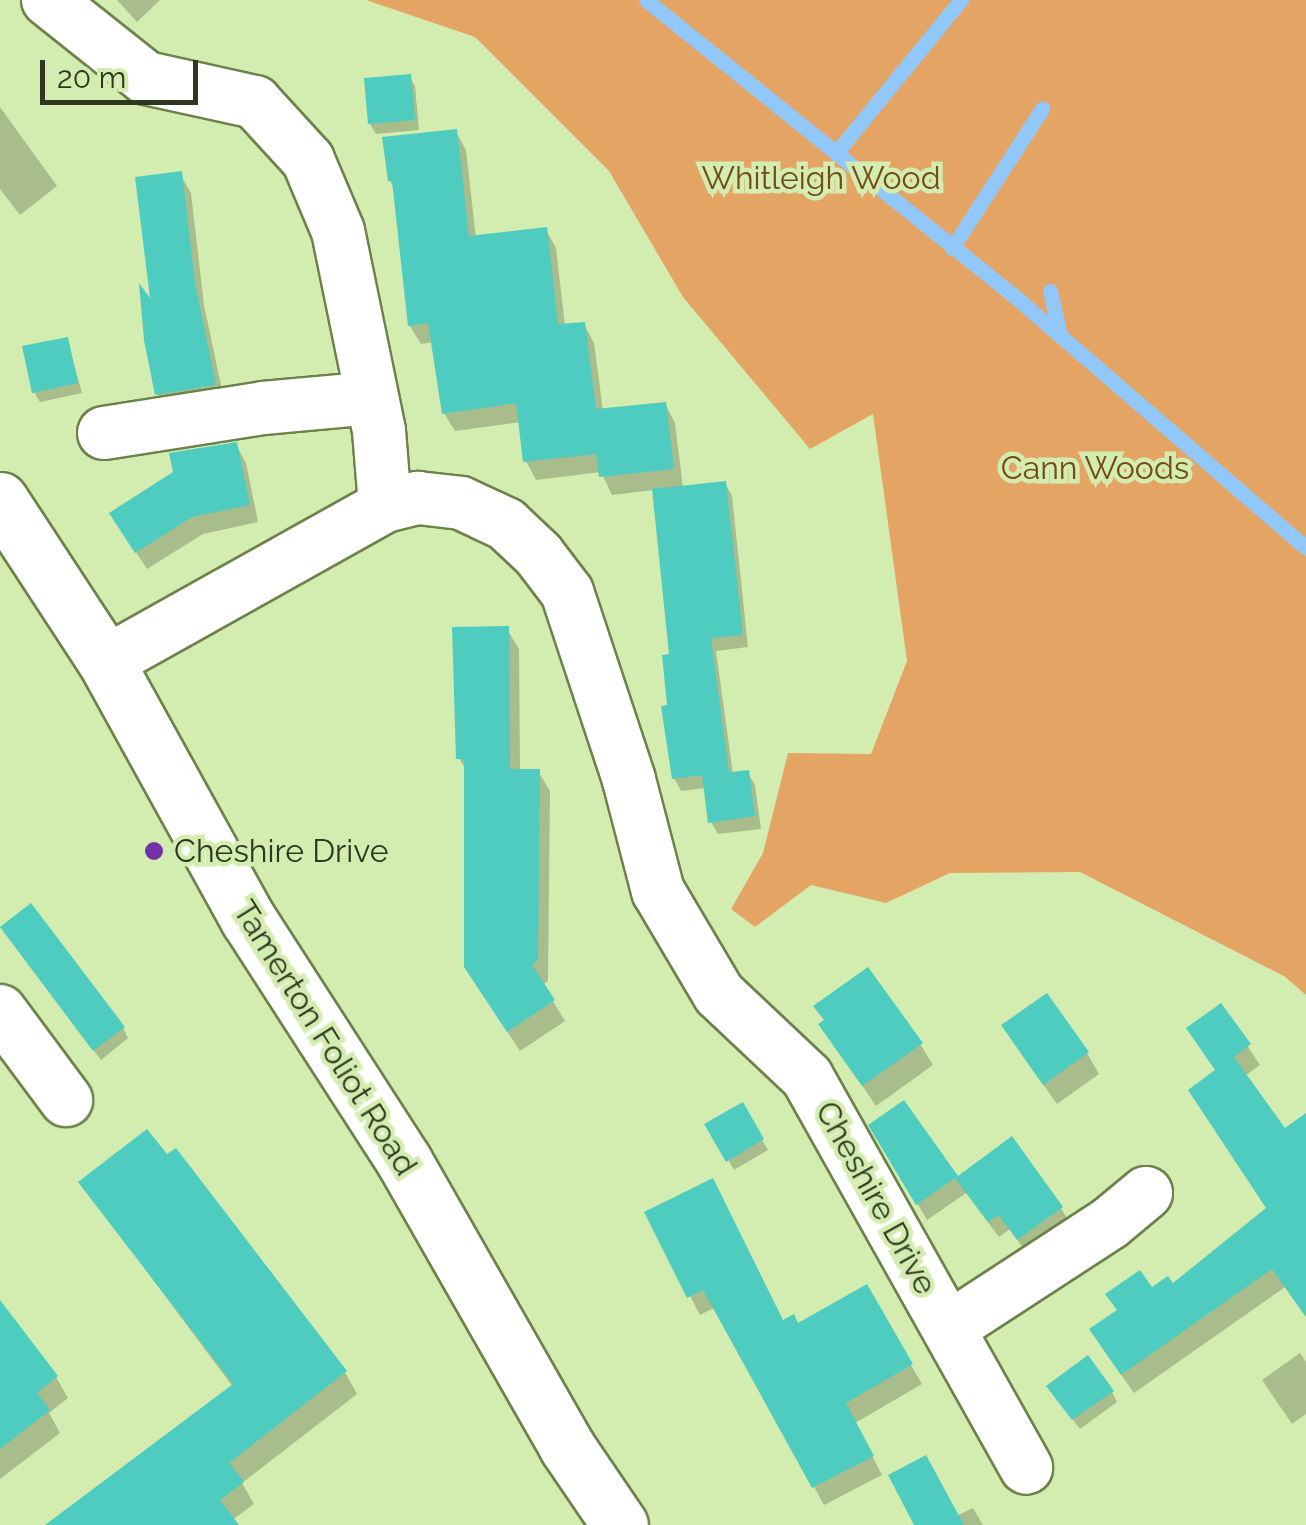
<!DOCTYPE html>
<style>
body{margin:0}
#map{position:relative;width:1306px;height:1525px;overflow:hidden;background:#d3ecb0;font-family:Raleway,sans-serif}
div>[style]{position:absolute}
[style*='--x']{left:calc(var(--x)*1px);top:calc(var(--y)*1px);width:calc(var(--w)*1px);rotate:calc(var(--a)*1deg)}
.green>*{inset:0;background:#e4a564}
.shadow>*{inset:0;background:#0003}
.stream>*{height:15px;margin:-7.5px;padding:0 7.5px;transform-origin:7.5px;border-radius:7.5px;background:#92c8f9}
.building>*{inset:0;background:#4eccc0}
.roads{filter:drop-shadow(2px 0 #6d824b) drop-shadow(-2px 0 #6d824b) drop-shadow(0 2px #6d824b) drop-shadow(0 -2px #6d824b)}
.minor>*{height:52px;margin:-26px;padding:0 26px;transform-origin:26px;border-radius:26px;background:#fff}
.secondary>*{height:55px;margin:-27.5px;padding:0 27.5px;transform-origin:27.5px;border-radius:27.5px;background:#fff}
.dots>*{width:28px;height:28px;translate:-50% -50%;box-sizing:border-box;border:5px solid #d3ecb0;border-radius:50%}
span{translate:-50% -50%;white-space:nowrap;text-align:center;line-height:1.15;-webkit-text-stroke:9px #d3ecb0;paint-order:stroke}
.park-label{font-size:32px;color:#754b19}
.poi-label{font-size:32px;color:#2e3820}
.left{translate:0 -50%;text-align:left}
.street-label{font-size:32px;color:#2e3820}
.scale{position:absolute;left:40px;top:60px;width:158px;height:45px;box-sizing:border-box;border:5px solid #2e3820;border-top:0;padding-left:12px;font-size:30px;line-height:35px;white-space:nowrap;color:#2e3820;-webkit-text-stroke:8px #d3ecb0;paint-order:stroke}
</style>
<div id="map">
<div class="green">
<div style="clip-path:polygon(366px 0,1306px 0,1306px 995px,1284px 976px,1080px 872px,950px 873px,886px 903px,811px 885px,755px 927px,731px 909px,763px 853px,788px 753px,871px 754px,907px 661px,873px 414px,810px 449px,683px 297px,609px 171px,475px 37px)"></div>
</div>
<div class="shadow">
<div style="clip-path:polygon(117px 0,160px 0,137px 22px)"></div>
<div style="clip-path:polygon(409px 76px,415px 86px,419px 130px,376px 134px,370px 124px)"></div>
<div style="clip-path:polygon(0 107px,57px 186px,20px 215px,0 189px)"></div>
<div style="clip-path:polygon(456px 132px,466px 150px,476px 238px,546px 230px,556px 248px,565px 326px,584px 324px,594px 343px,603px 411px,665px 404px,675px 423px,683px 488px,725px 483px,732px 496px,748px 647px,716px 651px,733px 774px,747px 772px,755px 785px,761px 829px,718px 834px,711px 822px,706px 788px,681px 791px,674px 778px,672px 656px,654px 490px,612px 495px,601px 472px,536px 480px,526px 461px,521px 422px,455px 431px,444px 413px,434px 342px,421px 344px,410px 326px,395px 190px,390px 181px)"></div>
<div style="clip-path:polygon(180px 174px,191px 193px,204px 305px,225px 404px,168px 413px,157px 394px,154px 306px)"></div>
<div style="clip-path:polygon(67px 339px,82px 393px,40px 402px,34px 392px)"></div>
<div style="clip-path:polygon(236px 445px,246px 463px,258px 522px,203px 534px,147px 569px,122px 531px)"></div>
<div style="clip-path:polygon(507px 629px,519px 649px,520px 771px,538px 771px,550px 791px,548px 981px,543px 985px,565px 1021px,520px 1051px,479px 988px,467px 772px,459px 758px)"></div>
<div style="clip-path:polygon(9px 937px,123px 1028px,128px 1038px,101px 1060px)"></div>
<div style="clip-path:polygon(1221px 1006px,1260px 1065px,1245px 1076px,1284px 1131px,1306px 1116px,1306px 1317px,1285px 1287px,1134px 1393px,1103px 1349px,1151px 1291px,1173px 1287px,1268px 1210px,1217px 1072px)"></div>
<div style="clip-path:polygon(821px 1025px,920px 1044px,933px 1065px,876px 1106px)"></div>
<div style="clip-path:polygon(1016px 1046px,1087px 1053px,1099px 1074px,1057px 1104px)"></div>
<div style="clip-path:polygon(904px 1103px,957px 1180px,1061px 1208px,1070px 1224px,1027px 1254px,1010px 1229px,999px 1237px,966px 1193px,927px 1220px,872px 1126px)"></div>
<div style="clip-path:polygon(742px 1105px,768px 1150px,734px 1170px,708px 1124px)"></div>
<div style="clip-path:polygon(81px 1183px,345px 1372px,357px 1394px,242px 1483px,254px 1504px,231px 1521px,233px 1525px,49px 1525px,233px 1387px)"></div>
<div style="clip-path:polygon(647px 1213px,783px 1323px,798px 1326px,866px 1287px,922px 1384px,855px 1423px,882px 1475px,824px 1505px,716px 1307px,700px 1315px)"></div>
<div style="clip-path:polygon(0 1325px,56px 1377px,68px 1398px,49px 1413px,60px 1433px,0 1479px)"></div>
<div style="clip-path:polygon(1300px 1353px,1306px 1362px,1306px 1414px,1292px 1424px,1262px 1380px)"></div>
<div style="clip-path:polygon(1112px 1392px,1117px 1402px,1080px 1429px,1055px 1396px)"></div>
<div style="clip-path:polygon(973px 1508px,983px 1525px,937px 1525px)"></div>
</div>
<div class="stream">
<div style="--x:646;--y:0;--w:471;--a:38.8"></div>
<div style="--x:1013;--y:295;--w:387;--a:40.8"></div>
<div style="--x:836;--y:153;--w:198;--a:-50.8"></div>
<div style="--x:952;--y:248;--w:166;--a:-57.1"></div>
<div style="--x:1050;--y:291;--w:45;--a:77.2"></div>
</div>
<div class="building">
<div style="clip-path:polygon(411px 74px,415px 120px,368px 124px,364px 78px)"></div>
<div style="clip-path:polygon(457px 129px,469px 236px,547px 227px,558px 324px,585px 322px,596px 409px,666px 402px,674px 469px,599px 477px,596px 454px,523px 462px,516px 403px,442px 414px,428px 323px,408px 326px,392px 181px,388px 181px,382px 137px)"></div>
<div style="clip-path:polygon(182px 171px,195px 283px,216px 385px,155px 395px,144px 340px,139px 283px,150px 298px,135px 177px)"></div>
<div style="clip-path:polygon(68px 337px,78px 383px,32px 393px,22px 346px)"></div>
<div style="clip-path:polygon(237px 442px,250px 505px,192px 517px,135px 553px,109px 513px,173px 472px,169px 453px)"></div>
<div style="clip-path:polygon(726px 481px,743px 635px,711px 638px,729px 772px,723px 773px,749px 770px,755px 816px,708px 823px,702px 775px,672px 779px,661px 706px,667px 705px,662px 655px,669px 654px,652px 489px)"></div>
<div style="clip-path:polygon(509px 626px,510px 769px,540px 769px,538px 960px,532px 965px,555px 1000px,507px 1032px,464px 967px,464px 759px,456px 759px,452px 627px)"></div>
<div style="clip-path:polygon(31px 903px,125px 1027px,93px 1051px,0 927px)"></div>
<div style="clip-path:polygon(868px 967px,923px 1043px,862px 1086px,818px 1024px,824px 1020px,813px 1006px)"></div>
<div style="clip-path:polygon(1047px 993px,1089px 1052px,1043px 1085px,1001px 1025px)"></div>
<div style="clip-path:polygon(1221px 1003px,1251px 1044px,1234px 1057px,1285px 1128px,1306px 1113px,1306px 1317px,1272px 1269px,1121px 1375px,1089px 1329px,1117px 1310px,1105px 1294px,1140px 1270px,1152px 1287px,1168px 1276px,1173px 1283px,1266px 1208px,1188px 1090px,1215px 1070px,1186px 1028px)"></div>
<div style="clip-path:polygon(904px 1100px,958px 1176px,1012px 1136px,1063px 1207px,1017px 1240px,999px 1215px,988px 1222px,955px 1178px,916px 1205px,868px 1125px)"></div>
<div style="clip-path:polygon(743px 1102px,764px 1139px,726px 1162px,704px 1124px)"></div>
<div style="clip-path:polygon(147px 1129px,167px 1154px,176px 1148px,347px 1371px,229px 1463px,244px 1482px,220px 1500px,239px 1525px,45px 1525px,233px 1384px,78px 1182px)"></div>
<div style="clip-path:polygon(713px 1178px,783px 1320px,794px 1314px,798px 1323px,867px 1284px,913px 1364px,846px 1403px,874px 1456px,812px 1488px,703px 1290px,687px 1298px,644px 1212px)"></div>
<div style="clip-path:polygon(0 1300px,58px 1376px,37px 1393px,50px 1410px,0 1449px)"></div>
<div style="clip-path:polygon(1088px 1355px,1114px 1391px,1072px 1420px,1046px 1386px)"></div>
<div style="clip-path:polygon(926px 1455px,964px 1525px,914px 1525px,888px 1475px)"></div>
</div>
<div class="roads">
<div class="minor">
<div style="--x:48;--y:0;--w:125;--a:38.5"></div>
<div style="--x:146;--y:78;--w:112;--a:12.4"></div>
<div style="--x:255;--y:102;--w:79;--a:47.6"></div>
<div style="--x:308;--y:160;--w:77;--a:67.1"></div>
<div style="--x:338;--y:231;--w:204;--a:78.4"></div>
<div style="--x:379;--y:431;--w:75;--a:85.4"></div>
<div style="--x:104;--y:433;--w:161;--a:-8.9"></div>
<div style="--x:263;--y:408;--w:109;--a:-5.2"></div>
<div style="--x:106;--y:662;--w:320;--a:-29.2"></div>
<div style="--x:385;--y:506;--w:34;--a:-14"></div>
<div style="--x:418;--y:498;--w:43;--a:6.6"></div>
<div style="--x:461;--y:503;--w:50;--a:25"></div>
<div style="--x:506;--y:524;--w:44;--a:43.2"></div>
<div style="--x:538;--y:554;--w:48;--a:52.7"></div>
<div style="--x:567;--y:592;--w:198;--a:71.7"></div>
<div style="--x:629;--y:780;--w:115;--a:75.4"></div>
<div style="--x:658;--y:891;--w:120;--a:59.4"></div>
<div style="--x:719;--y:994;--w:121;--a:43.3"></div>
<div style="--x:807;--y:1077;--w:448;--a:60.7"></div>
<div style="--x:0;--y:1011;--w:111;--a:53.4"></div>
<div style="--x:949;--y:1328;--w:192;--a:-33.1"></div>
<div style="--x:1110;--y:1223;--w:47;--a:-39.8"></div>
</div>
<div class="secondary">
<div style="--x:0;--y:500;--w:194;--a:56.8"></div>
<div style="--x:106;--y:662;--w:294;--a:61.1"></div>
<div style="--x:248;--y:919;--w:288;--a:57.2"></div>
<div style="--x:404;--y:1161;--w:329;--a:60.3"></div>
<div style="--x:567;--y:1447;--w:94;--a:55.8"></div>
</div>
</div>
<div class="dots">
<div style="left:154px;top:851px;background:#7331a6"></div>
</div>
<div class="park-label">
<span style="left:821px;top:178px">Whitleigh Wood</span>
<span style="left:1095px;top:468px">Cann Woods</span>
</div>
<div class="poi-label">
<span class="left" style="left:174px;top:851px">Cheshire Drive</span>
</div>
<div class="street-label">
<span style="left:325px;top:1038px;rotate:58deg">Tamerton Foliot Road</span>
<span style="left:876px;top:1198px;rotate:61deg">Cheshire Drive</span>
</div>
<div class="scale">20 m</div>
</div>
